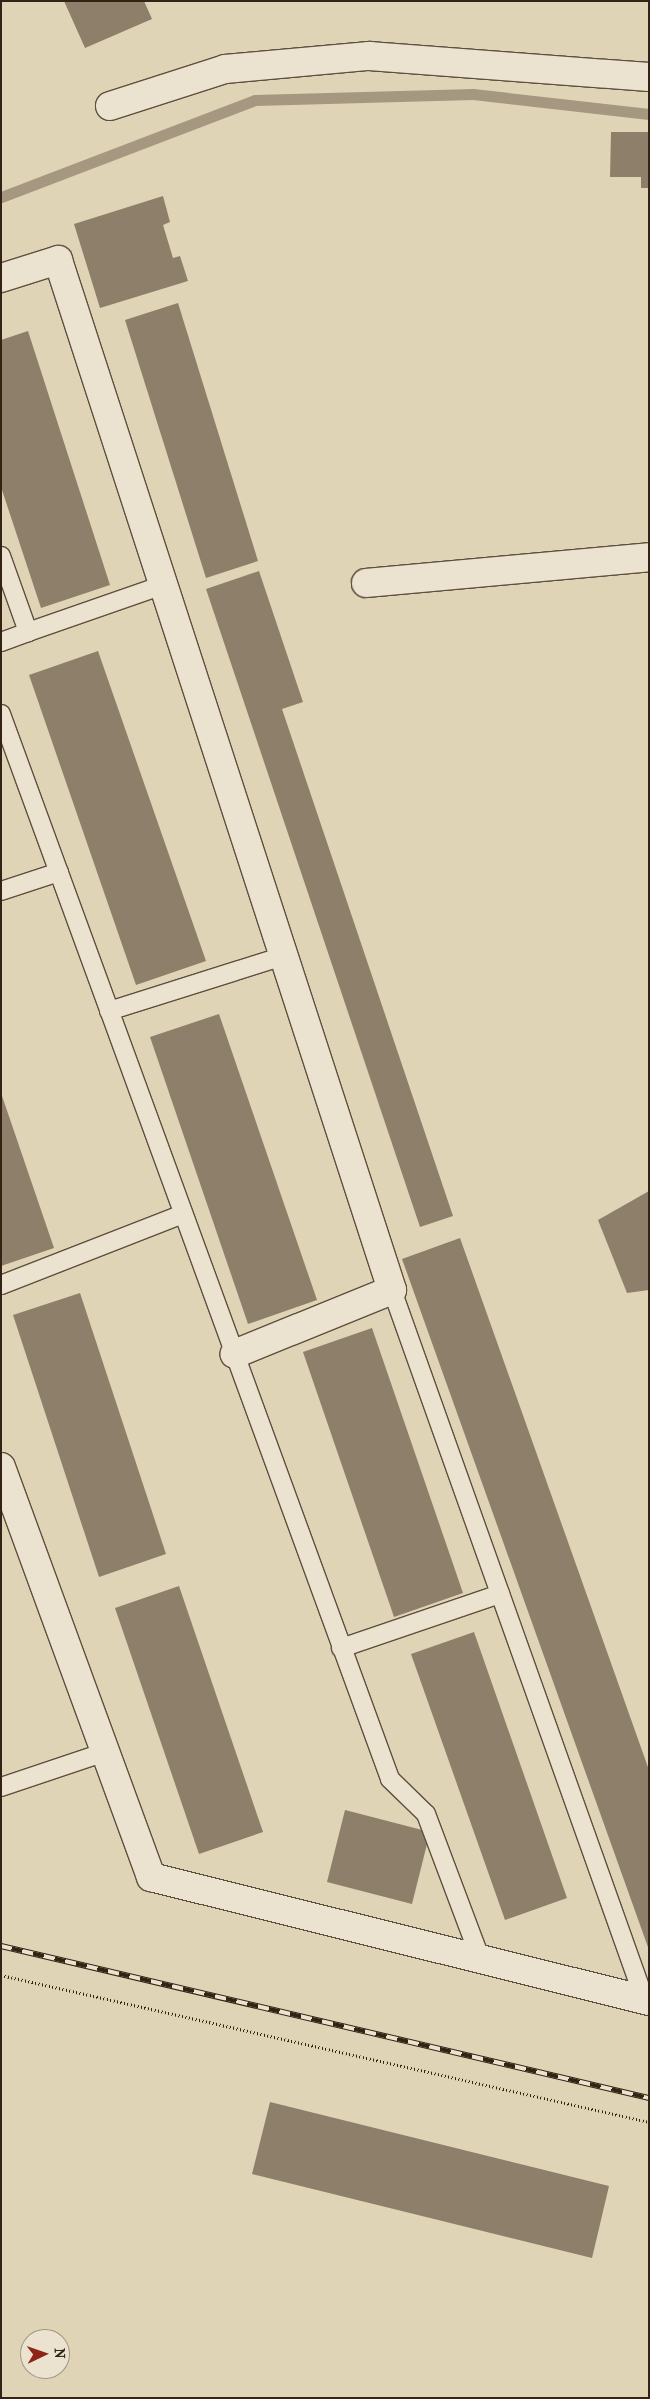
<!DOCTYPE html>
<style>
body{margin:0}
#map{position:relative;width:650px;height:2399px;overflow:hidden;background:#e0d4b7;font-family:"IM FELL French Canon",serif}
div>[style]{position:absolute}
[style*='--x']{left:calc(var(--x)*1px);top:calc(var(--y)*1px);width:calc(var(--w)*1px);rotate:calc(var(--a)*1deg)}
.stream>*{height:11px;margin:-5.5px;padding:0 5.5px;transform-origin:5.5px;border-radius:5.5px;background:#a69880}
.building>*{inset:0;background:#8d7f69}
.path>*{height:3px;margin-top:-1.5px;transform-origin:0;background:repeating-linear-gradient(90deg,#342314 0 1px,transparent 0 3.5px)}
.roads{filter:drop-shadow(1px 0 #5f4f3d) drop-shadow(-1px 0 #5f4f3d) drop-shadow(0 1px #5f4f3d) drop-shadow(0 -1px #5f4f3d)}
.lane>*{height:18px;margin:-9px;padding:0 9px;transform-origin:9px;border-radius:9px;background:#ebe3d0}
.street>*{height:28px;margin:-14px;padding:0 14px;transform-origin:14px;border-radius:14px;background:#ebe3d0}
.rail>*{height:5.5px;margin-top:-2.75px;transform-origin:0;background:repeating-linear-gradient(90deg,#ebe3d0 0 11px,#342314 0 22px);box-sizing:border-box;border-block:1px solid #342314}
span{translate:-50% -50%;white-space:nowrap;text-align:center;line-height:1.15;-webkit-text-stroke:4.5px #ebe3d0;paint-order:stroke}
.frame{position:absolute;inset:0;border:2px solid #342314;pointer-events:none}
.north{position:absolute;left:20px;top:2329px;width:50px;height:50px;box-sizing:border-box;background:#ebe3d0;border:1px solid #a29685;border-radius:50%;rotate:87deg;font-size:14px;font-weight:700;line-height:20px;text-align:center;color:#342314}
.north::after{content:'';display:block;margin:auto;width:18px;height:22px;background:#8f2418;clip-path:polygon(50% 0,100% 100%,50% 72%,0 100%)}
</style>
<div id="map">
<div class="stream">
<div style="--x:1;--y:197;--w:272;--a:-20.9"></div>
<div style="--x:255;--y:100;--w:218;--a:-1.6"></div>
<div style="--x:473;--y:94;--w:177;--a:6.5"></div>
</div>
<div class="building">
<div style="clip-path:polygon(64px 1px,144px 1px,152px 19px,85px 48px)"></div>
<div style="clip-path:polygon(611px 132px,649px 132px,649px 188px,641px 188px,641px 177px,610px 177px)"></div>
<div style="clip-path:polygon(163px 196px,170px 222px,163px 225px,173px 258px,180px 256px,188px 281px,100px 308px,74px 224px)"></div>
<div style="clip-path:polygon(178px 303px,258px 561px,206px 578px,125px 320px)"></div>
<div style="clip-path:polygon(28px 331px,110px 585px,41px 608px,1px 487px,1px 340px)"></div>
<div style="clip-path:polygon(259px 571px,303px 702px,282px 709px,453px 1216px,420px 1227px,206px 589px)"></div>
<div style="clip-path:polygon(98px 651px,206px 961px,136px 985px,29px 675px)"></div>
<div style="clip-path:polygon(219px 1014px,317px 1300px,248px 1324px,150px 1037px)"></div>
<div style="clip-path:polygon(1px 1093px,54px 1248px,1px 1266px)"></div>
<div style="clip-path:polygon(649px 1191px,649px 1290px,627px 1293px,598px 1220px)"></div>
<div style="clip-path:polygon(460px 1238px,649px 1770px,649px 1950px,402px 1259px)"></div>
<div style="clip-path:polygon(80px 1293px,166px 1554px,99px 1577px,13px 1315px)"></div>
<div style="clip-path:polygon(372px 1328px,463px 1593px,394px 1617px,303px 1352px)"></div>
<div style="clip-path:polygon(179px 1586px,263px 1832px,199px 1854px,115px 1608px)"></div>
<div style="clip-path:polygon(474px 1632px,567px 1898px,505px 1920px,411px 1654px)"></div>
<div style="clip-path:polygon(345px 1810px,430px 1832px,412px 1904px,327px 1882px)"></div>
<div style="clip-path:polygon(270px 2102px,609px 2186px,592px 2258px,252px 2174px)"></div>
</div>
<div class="path">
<div style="--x:1;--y:1975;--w:664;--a:12.78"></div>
</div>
<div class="roads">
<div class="lane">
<div style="--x:1;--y:556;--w:81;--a:70.4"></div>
<div style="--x:28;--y:632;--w:143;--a:-19.2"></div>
<div style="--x:1;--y:642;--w:29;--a:-20"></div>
<div style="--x:1;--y:714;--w:1134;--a:69.93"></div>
<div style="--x:390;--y:1779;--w:50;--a:44.2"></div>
<div style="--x:426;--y:1814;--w:156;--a:69.4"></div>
<div style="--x:1;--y:891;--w:61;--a:-18.1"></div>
<div style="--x:109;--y:1011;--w:182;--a:-17.5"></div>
<div style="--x:1;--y:1285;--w:195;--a:-21.3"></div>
<div style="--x:392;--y:1290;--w:755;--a:70.41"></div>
<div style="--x:341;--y:1648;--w:168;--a:-18.8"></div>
<div style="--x:1;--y:1787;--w:110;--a:-18.6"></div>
</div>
<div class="street">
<div style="--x:110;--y:106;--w:121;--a:-17.8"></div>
<div style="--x:225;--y:69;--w:145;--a:-5.2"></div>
<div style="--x:369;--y:56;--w:281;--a:4.3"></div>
<div style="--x:1;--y:278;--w:60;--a:-17.5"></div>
<div style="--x:58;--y:260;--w:1083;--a:72.03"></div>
<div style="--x:392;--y:1290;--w:170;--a:157.9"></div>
<div style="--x:366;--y:583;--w:284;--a:-5.2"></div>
<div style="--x:1;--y:1467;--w:437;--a:69.9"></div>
<div style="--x:151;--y:1877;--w:513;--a:13.98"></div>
</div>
</div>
<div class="rail">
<div style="--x:1;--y:1946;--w:666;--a:13.2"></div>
</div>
<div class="frame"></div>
<div class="north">N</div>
</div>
